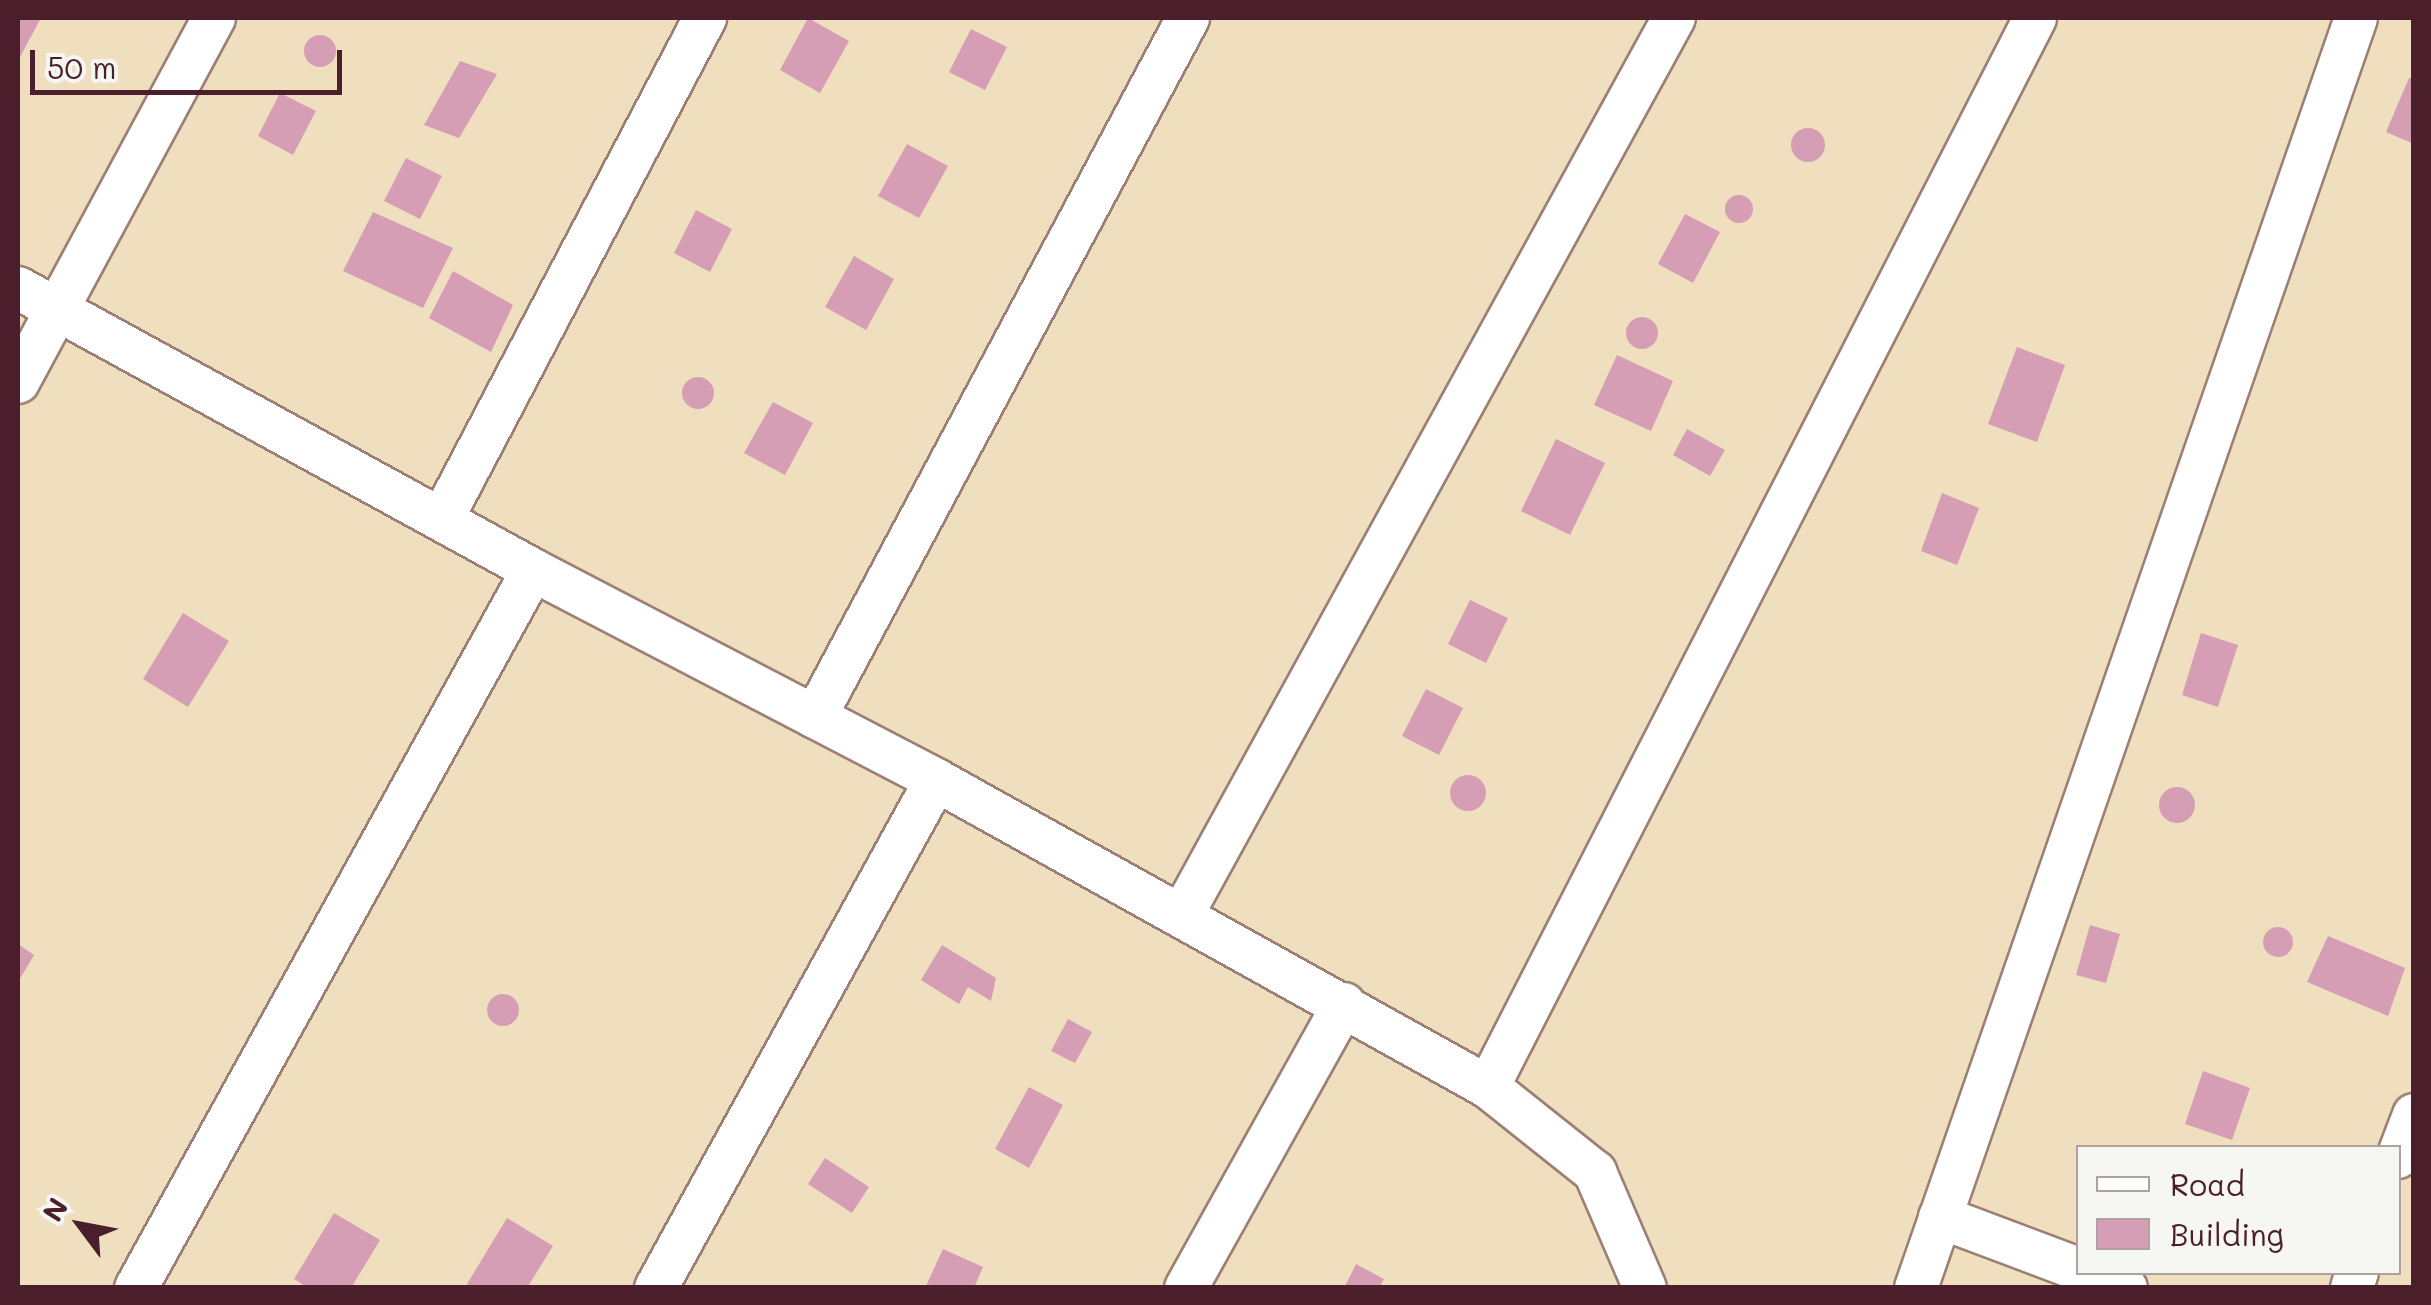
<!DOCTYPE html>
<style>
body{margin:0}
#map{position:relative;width:2431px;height:1305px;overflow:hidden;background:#efdfbf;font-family:Mali,sans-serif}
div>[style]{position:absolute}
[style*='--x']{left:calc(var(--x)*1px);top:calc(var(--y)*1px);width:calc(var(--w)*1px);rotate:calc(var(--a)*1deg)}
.building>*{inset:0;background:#d59eb5}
.round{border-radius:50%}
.roads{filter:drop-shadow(2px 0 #9c7f75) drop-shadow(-2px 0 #9c7f75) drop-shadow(0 2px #9c7f75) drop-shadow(0 -2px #9c7f75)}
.street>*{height:42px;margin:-21px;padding:0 21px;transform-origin:21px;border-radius:21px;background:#fff}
span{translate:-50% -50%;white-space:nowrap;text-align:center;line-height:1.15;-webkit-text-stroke:9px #f6f6f2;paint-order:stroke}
.frame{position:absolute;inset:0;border:20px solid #4a1f2b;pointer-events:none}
.legend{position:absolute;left:2076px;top:1145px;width:325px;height:130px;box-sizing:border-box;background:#f6f6f2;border:2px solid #b1a0a2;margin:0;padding:12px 18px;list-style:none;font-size:30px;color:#4a1f2b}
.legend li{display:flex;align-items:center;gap:20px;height:50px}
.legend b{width:50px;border:2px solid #b1a0a2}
.north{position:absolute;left:30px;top:1175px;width:100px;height:100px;-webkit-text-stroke:8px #f6f6f2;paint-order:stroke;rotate:302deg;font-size:28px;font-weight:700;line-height:40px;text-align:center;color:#4a1f2b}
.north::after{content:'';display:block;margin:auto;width:35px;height:45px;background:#4a1f2b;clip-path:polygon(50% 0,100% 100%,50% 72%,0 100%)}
.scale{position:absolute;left:30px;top:50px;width:312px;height:45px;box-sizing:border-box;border:5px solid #4a1f2b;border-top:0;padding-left:12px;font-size:30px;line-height:35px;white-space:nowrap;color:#4a1f2b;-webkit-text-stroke:8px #f6f6f2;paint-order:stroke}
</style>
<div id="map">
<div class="building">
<div style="clip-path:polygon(18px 18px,41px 18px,20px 57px,18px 56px)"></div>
<div style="clip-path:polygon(808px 18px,849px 41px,820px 93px,780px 70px)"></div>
<div style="clip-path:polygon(971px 29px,1007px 47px,985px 90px,949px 72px)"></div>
<div class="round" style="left:304px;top:35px;width:32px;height:32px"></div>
<div style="clip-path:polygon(460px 61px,497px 74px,459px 138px,424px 125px)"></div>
<div style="clip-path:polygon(2409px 78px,2414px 78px,2414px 144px,2386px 132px)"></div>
<div style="clip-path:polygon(280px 93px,316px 111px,293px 155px,258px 136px)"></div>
<div class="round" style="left:1791px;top:128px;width:34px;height:34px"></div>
<div style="clip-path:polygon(907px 144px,948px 166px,919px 218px,878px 196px)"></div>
<div style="clip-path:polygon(406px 158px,442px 176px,420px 219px,384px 201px)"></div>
<div class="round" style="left:1725px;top:195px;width:28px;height:28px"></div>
<div style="clip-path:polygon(696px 210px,732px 229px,710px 272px,674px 253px)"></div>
<div style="clip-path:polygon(373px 212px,453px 248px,423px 308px,343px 271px)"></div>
<div style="clip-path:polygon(1685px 214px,1720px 232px,1693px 283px,1658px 264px)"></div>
<div style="clip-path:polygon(854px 256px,894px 279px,866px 330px,825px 307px)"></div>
<div style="clip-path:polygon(453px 271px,513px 305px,491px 352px,429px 318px)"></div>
<div class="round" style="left:1626px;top:317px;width:32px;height:32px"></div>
<div style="clip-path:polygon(2017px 347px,2065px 365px,2037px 442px,1988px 424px)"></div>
<div style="clip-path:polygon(1617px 355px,1673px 381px,1651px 431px,1594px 405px)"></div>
<div class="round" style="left:682px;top:377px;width:32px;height:32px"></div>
<div style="clip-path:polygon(773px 402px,813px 423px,785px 475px,744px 453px)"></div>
<div style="clip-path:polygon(1687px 429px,1725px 450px,1710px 476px,1673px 455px)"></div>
<div style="clip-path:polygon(1556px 439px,1605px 463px,1570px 535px,1521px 511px)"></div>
<div style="clip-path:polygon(1942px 493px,1979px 508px,1957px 565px,1921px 551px)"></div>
<div style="clip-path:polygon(1470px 600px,1508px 618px,1486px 663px,1448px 644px)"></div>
<div style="clip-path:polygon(183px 613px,229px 641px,188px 707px,143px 679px)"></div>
<div style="clip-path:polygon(2201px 633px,2238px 645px,2218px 707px,2182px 695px)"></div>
<div style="clip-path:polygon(1426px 689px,1463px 708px,1439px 755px,1402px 736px)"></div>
<div class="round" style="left:1450px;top:775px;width:36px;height:36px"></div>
<div class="round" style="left:2159px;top:787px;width:36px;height:36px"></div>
<div style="clip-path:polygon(2090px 925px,2120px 934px,2106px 983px,2076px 975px)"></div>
<div class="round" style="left:2263px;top:927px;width:30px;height:30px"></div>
<div style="clip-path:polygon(2328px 936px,2405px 968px,2388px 1016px,2307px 982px)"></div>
<div style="clip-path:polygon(18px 944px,34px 955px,18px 982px)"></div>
<div style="clip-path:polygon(942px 945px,996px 978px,991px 1001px,968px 987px,959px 1004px,921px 980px)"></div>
<div class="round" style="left:487px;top:994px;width:32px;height:32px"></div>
<div style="clip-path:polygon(1068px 1019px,1092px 1032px,1075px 1063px,1051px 1051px)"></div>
<div style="clip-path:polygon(2203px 1071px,2250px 1088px,2232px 1140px,2185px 1124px)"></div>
<div style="clip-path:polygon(1029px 1087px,1063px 1105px,1029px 1168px,995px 1149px)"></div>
<div style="clip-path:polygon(825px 1158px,869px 1187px,852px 1213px,808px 1184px)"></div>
<div style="clip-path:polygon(334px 1213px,380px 1240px,351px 1288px,308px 1288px,294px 1279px)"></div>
<div style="clip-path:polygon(507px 1218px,553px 1246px,527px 1288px,473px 1288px,467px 1284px)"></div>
<div style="clip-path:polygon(943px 1249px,983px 1267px,974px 1288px,925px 1288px)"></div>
<div style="clip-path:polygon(1356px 1264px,1384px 1279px,1379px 1288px,1344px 1288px)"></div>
</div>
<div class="roads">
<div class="street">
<div style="--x:18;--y:288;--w:587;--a:28.7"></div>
<div style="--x:533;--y:570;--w:454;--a:27.5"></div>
<div style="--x:936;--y:780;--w:632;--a:29.08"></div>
<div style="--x:1488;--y:1087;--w:137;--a:38.5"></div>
<div style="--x:1595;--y:1172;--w:126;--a:66.7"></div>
<div style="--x:18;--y:382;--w:413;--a:-61.7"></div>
<div style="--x:442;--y:519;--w:566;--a:-62.3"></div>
<div style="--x:815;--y:717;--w:792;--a:-61.91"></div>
<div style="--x:1182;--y:915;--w:1023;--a:-61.26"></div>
<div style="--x:1488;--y:1087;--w:1201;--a:-62.9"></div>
<div style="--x:2398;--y:1157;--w:45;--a:-69.1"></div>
<div style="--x:1940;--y:1217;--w:147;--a:20.6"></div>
<div style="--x:2087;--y:1272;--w:42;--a:22.3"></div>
<div style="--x:136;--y:1288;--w:820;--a:-61.06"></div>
<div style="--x:656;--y:1288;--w:580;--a:-61.14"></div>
<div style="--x:1186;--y:1288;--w:325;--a:-60.9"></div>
<div style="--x:1916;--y:1288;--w:1344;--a:-70.89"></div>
<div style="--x:2352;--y:1288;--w:17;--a:-73"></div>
</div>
</div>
<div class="frame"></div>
<ul class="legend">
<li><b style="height:12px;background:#fff"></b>Road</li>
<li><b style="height:28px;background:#d59eb5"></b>Building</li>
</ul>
<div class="north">N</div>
<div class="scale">50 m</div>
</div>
